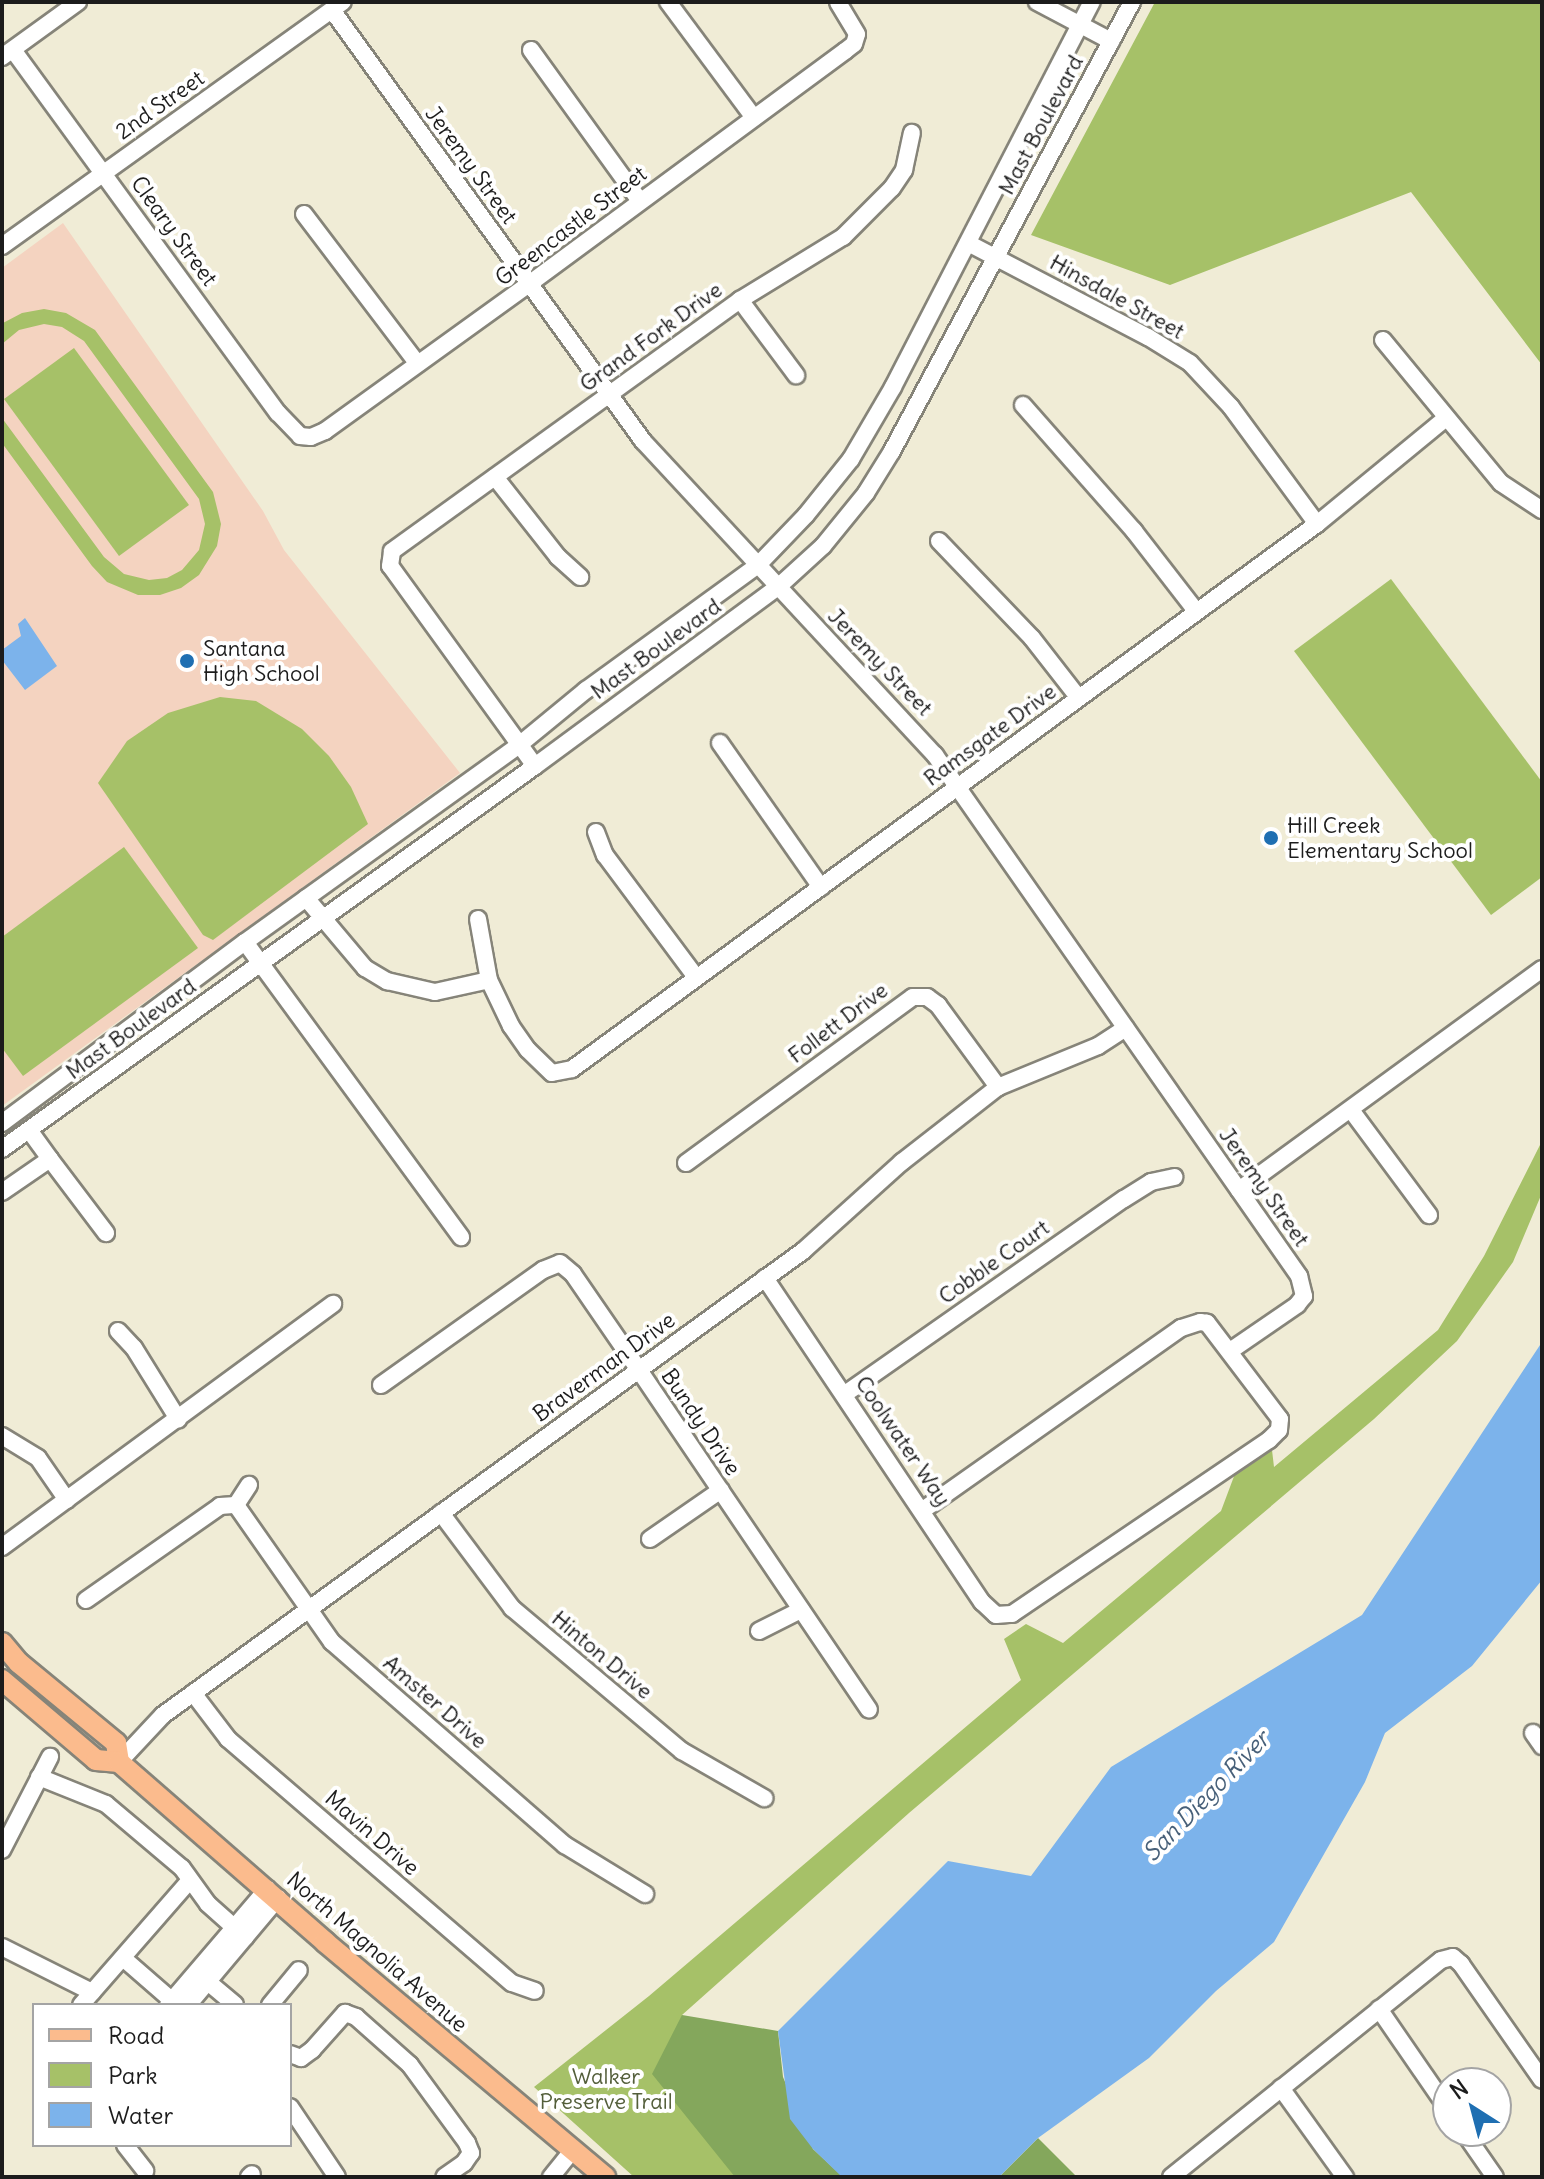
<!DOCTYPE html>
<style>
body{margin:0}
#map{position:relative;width:1544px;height:2179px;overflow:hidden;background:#f0ecd6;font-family:Delius,sans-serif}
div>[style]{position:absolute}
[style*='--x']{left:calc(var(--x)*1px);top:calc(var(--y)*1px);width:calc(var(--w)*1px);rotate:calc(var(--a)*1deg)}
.built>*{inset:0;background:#f4d3c0}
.green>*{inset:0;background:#a6c168}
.forest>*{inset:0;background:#84a75c}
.water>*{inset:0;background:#7cb3eb}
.roads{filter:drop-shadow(2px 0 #868479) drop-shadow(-2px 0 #868479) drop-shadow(0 2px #868479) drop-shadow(0 -2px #868479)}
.minor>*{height:16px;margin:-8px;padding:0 8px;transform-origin:8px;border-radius:8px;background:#fff}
.major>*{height:20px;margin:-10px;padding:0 10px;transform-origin:10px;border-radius:10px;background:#fbbb8d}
.dots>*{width:22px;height:22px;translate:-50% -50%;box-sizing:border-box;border:4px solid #fff;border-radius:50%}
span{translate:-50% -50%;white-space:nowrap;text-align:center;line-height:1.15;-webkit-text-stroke:8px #fff;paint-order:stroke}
.street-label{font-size:22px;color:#1c1c1c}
.poi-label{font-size:22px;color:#1c1c1c}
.left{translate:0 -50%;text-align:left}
.park-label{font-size:22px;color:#535e3a}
.water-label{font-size:24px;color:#476079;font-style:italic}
.frame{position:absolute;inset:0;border:4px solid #1c1c1c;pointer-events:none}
.legend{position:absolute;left:32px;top:2003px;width:260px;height:144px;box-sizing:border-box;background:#fff;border:2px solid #a4a4a4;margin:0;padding:10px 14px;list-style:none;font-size:24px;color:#1c1c1c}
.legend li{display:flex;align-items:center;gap:16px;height:40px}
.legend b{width:40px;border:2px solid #a4a4a4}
.north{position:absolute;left:1432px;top:2067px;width:80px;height:80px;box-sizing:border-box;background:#fff;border:2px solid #a4a4a4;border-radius:50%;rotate:324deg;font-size:22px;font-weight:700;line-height:32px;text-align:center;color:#1c1c1c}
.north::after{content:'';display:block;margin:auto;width:28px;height:36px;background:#1f6fb2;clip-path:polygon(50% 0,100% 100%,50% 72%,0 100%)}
</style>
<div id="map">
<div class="built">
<div style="clip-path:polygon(63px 223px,263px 511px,284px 550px,460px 773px,2px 1106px,2px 268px)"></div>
</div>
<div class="green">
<div style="clip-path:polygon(1155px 2px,1542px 2px,1542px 365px,1411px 192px,1170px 285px,1031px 235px)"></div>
<div style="clip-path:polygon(44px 309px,66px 313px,95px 330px,213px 492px,221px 524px,217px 546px,199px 575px,181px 588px,160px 595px,138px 595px,107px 582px,92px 566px,2px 443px,2px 418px,104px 557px,124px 574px,149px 580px,167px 578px,182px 570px,199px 550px,205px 524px,199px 499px,84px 341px,62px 327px,44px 324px,19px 330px,2px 344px,3px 323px,22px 313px)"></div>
<div style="clip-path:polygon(74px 348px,189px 505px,119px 556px,4px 399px)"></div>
<div style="clip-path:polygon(1391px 579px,1542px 782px,1542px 877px,1491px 915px,1294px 651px)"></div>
<div style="clip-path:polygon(220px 697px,256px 701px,302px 729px,329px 756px,351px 787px,368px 824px,213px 940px,203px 935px,98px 783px,127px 741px,168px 713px)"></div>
<div style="clip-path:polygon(124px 847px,198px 948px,23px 1076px,2px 1048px,2px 937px)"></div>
<div style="clip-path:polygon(1542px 1141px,1542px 1193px,1513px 1262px,1457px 1341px,1374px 1419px,909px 1813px,682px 2015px,740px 2177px,634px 2177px,534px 2087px,649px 1996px,1021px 1680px,1004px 1639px,1026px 1624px,1063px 1643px,1221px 1511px,1236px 1471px,1272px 1450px,1274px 1467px,1438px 1330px,1484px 1256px)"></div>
</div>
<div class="forest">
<div style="clip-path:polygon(682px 2015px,778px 2031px,783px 2077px,813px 2149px,843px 2177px,735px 2177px,652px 2074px)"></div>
<div style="clip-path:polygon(1038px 2138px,1077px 2177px,999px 2177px)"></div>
</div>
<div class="water">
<div style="clip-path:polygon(25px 618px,57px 666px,25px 690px,2px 660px,2px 650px,21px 636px,18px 624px)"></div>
<div style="clip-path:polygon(1542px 1342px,1542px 1580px,1472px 1666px,1385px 1733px,1365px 1782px,1274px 1942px,1216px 1991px,1149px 2058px,1038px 2138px,999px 2177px,841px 2176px,813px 2149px,790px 2119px,778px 2031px,948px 1861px,1031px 1876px,1111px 1767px,1362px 1615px)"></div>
</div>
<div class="roads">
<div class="minor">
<div style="--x:668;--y:2;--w:144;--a:53.4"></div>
<div style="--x:1037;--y:2;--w:84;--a:27.8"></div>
<div style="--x:332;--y:10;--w:531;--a:54.19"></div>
<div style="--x:643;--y:441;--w:429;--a:47.1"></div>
<div style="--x:935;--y:755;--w:636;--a:55.06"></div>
<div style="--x:1299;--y:1276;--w:21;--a:76"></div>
<div style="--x:1304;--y:1296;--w:11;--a:128"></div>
<div style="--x:1297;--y:1305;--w:81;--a:145.5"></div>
<div style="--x:13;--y:50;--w:449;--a:53.9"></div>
<div style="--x:278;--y:413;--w:32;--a:46"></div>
<div style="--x:300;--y:436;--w:11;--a:5"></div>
<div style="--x:311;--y:437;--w:15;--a:-23"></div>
<div style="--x:325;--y:431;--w:251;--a:-35.8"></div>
<div style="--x:529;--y:284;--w:393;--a:-36.4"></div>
<div style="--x:845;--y:51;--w:11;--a:-38"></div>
<div style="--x:854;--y:44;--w:10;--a:-73"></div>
<div style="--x:857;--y:34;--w:37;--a:-121"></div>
<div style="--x:531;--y:50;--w:186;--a:54.2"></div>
<div style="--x:2;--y:57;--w:94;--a:-35.9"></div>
<div style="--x:304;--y:214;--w:188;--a:52.8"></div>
<div style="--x:968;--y:243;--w:203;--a:27.6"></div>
<div style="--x:1148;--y:337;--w:49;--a:31.8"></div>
<div style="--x:1190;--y:363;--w:60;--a:47"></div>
<div style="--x:1231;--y:407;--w:145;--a:53.7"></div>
<div style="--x:2;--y:246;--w:419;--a:-35.6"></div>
<div style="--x:740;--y:300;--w:94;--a:53.3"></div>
<div style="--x:1383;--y:340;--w:185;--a:50.5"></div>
<div style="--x:1501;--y:483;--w:49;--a:33.4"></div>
<div style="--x:1023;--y:405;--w:168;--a:48.6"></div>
<div style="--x:1134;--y:531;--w:101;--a:52.2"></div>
<div style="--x:495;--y:477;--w:102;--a:51.8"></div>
<div style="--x:558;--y:557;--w:30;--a:42"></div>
<div style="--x:939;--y:541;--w:134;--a:46.2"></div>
<div style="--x:1032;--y:638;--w:75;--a:52.1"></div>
<div style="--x:720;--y:743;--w:176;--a:55"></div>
<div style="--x:535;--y:766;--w:247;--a:-125.9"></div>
<div style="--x:390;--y:566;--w:15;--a:-82"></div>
<div style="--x:392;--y:551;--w:429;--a:-35.8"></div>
<div style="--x:740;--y:300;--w:121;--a:-31.5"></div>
<div style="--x:843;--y:237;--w:69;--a:-45"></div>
<div style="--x:892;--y:188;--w:22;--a:-56"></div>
<div style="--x:904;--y:170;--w:38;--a:-78"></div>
<div style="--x:596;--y:832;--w:25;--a:69"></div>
<div style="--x:605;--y:855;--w:152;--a:53.3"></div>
<div style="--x:306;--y:898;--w:92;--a:49.9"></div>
<div style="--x:365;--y:968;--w:26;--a:31"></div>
<div style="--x:387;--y:981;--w:49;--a:12.9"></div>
<div style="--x:435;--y:992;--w:55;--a:-12.5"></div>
<div style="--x:478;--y:919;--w:62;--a:79.8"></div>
<div style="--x:489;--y:980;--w:51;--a:64.4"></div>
<div style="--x:511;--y:1026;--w:29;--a:55"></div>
<div style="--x:528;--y:1050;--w:33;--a:44"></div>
<div style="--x:552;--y:1073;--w:20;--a:-11"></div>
<div style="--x:572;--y:1069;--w:923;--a:-36.19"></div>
<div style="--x:1317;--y:524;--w:167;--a:-39.4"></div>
<div style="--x:245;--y:942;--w:366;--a:53.8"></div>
<div style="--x:1351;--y:1110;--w:131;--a:53.4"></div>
<div style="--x:2;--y:1123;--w:303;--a:-36.7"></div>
<div style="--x:245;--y:942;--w:337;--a:-35.7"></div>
<div style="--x:519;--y:745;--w:87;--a:-39.4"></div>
<div style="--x:586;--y:690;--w:213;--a:-36"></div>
<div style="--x:758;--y:565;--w:69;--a:-46.2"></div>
<div style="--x:806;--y:515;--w:72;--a:-51.2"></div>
<div style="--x:851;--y:459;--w:83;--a:-59.7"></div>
<div style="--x:893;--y:387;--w:433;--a:-62.7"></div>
<div style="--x:29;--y:1130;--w:36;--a:54"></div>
<div style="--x:2;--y:1149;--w:656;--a:-35.7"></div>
<div style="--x:535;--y:766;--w:302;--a:-36.4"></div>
<div style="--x:778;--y:587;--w:61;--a:-42.3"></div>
<div style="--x:823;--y:546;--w:68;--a:-50.9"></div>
<div style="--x:866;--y:493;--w:49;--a:-58.2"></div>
<div style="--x:892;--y:451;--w:509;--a:-61.87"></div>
<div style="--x:686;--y:1163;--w:281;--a:-36.2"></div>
<div style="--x:913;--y:997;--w:14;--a:0"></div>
<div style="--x:927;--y:997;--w:14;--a:36"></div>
<div style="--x:938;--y:1005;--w:102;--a:53.8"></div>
<div style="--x:1239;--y:1190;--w:375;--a:-36.1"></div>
<div style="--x:2;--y:1192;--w:58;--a:-34.5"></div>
<div style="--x:50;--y:1159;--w:93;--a:52.9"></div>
<div style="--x:765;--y:1278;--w:390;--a:56.2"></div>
<div style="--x:982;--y:1602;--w:19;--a:43"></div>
<div style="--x:996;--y:1615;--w:16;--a:-4"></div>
<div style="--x:1012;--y:1614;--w:310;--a:-34.1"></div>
<div style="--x:1269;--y:1440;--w:14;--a:-45"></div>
<div style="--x:1279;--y:1430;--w:11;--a:-85"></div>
<div style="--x:1280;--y:1419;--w:121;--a:-127.2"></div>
<div style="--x:1207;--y:1323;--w:7;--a:-172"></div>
<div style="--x:1200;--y:1322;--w:20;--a:162"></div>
<div style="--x:1181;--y:1328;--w:316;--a:144.8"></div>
<div style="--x:118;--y:1331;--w:23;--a:47"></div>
<div style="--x:134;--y:1348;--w:84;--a:58.2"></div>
<div style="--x:381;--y:1385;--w:199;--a:-35.4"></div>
<div style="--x:543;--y:1270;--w:18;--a:-22"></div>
<div style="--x:560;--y:1263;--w:17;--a:40"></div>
<div style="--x:573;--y:1274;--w:116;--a:55.5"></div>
<div style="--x:639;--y:1370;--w:410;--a:55.9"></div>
<div style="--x:845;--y:1394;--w:340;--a:-35"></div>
<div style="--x:1124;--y:1199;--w:32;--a:-32"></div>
<div style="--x:1151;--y:1182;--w:24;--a:-12"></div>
<div style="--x:2;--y:1436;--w:42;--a:31.4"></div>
<div style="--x:38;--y:1458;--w:51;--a:55.4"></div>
<div style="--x:236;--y:1505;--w:167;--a:55"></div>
<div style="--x:332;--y:1642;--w:309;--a:41.1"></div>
<div style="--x:565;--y:1845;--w:94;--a:31.5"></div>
<div style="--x:236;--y:1505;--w:24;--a:-57"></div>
<div style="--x:441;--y:1513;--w:119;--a:53.2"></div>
<div style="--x:512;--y:1608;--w:222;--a:40.1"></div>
<div style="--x:682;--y:1751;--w:95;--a:29.8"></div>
<div style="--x:650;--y:1539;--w:86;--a:-34.6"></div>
<div style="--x:2;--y:1547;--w:411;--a:-36.3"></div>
<div style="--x:86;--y:1600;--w:164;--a:-35"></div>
<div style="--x:220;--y:1506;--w:16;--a:-4"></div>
<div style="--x:759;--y:1631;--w:47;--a:-26.6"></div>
<div style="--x:193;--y:1693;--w:58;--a:52.7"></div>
<div style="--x:228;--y:1739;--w:374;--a:40.7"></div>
<div style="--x:512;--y:1983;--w:24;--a:19"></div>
<div style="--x:1533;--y:1733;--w:16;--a:55"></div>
<div style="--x:119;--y:1762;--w:64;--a:-46.9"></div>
<div style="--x:163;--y:1715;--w:791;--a:-35.94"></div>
<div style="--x:803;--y:1251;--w:133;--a:-42"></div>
<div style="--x:902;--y:1162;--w:122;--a:-38"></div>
<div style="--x:998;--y:1087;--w:108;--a:-22.3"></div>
<div style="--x:1098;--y:1046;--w:33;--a:-33"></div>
<div style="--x:39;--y:1777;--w:72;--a:21.9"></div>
<div style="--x:106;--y:1804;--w:99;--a:40.1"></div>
<div style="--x:182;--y:1868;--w:44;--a:54.2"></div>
<div style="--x:208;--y:1904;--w:50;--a:41.7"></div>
<div style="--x:2;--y:1850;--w:105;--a:-62.7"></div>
<div style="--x:2;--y:1947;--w:101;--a:26.6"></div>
<div style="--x:123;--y:1958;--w:72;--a:41"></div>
<div style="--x:208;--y:1982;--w:35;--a:40"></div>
<div style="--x:81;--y:2005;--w:164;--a:-48.9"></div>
<div style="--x:168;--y:2005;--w:153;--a:-49.5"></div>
<div style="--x:188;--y:2005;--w:140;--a:-49.9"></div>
<div style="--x:270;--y:2005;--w:45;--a:-50.4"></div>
<div style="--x:1379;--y:2009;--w:121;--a:55.4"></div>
<div style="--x:290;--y:2054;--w:12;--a:20"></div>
<div style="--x:301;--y:2058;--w:14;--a:-36"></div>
<div style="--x:312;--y:2050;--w:50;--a:-48.3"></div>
<div style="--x:345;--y:2013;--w:12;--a:20"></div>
<div style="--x:356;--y:2017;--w:72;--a:41.6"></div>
<div style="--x:410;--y:2065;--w:97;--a:53.8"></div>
<div style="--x:467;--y:2143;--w:11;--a:68"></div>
<div style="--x:471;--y:2153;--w:12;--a:125"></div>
<div style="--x:464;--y:2163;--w:24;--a:145"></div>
<div style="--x:1281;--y:2088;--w:110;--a:54.3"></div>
<div style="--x:290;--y:2107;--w:84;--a:56.1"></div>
<div style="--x:1463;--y:2131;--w:56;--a:55.2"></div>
<div style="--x:125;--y:2145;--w:33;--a:52"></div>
<div style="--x:249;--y:2177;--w:4;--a:-45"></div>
<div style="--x:551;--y:2177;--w:35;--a:-51"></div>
<div style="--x:1171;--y:2177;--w:346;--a:-38.8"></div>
<div style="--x:1441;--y:1960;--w:12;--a:-14"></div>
<div style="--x:1453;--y:1957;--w:11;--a:41"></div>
<div style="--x:1461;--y:1964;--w:141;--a:55.1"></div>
</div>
<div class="major">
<div style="--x:2;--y:1643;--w:26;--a:50"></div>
<div style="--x:19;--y:1663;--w:126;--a:39.5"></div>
<div style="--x:116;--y:1743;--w:19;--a:81"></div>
<div style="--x:2;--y:1680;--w:123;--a:40.4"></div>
<div style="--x:96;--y:1760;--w:23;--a:5"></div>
<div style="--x:119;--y:1762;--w:274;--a:41.1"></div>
<div style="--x:325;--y:1942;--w:366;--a:40"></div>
</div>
</div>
<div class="dots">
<div style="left:187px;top:661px;background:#1f6fb2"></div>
<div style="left:1271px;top:838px;background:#1f6fb2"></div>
</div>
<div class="street-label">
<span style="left:160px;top:105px;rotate:-35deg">2nd Street</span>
<span style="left:1041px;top:125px;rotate:-62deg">Mast Boulevard</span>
<span style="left:471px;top:165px;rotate:54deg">Jeremy Street</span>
<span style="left:571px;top:226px;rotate:-37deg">Greencastle Street</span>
<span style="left:174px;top:231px;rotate:54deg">Cleary Street</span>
<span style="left:1117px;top:297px;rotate:29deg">Hinsdale Street</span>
<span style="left:651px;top:337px;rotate:-36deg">Grand Fork Drive</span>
<span style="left:656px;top:649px;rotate:-36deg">Mast Boulevard</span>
<span style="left:880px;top:662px;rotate:46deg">Jeremy Street</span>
<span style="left:990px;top:735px;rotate:-36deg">Ramsgate Drive</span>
<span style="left:838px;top:1023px;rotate:-37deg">Follett Drive</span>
<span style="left:131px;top:1029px;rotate:-36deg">Mast Boulevard</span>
<span style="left:1264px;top:1187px;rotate:55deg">Jeremy Street</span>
<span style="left:994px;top:1262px;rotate:-35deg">Cobble Court</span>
<span style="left:604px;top:1367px;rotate:-36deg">Braverman Drive</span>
<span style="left:701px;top:1422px;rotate:56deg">Bundy Drive</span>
<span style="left:903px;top:1441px;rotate:56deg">Coolwater Way</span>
<span style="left:602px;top:1655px;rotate:40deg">Hinton Drive</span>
<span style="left:435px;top:1702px;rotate:41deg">Amster Drive</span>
<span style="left:372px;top:1833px;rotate:41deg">Mavin Drive</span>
<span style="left:377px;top:1952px;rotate:41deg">North Magnolia Avenue</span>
</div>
<div class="poi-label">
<span class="left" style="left:203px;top:661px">Santana<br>High School</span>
<span class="left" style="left:1287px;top:838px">Hill Creek<br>Elementary School</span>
</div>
<div class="park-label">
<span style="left:606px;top:2089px">Walker<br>Preserve Trail</span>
</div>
<div class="water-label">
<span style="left:1206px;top:1796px;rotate:-46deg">San Diego River</span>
</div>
<div class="frame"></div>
<ul class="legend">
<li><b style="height:10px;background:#fbbb8d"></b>Road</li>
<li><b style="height:22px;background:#a6c168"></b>Park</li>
<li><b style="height:22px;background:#7cb3eb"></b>Water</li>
</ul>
<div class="north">N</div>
</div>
